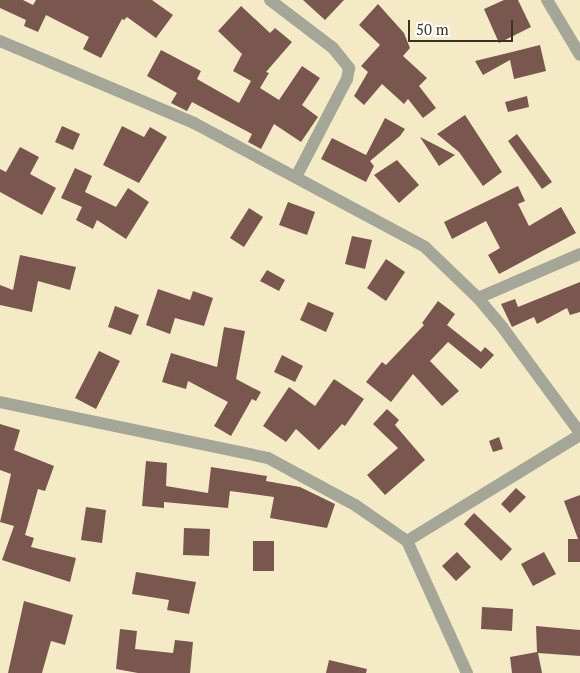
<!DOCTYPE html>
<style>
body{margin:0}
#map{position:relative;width:580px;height:673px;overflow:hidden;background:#f5eac6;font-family:"PT Serif",serif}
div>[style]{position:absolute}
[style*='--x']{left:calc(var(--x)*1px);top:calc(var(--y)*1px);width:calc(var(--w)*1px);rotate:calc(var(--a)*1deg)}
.building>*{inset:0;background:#7a574e}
.street>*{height:12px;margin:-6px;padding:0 6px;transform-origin:6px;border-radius:6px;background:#a4a697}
span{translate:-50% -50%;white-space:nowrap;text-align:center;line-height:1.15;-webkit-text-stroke:5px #fff;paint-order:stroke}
.scale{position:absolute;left:408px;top:20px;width:105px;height:22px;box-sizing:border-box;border:2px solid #373324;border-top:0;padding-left:6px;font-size:15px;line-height:18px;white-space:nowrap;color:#373324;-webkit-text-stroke:4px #fff;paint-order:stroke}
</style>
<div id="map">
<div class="building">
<div style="clip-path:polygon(0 0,23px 0,33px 5px,36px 0,152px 0,173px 15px,156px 38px,127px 17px,124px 20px,122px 19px,101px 58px,83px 49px,89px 37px,46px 15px,38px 32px,24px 26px,26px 20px,0 8px)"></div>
<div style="clip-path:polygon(303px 0,344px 0,325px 20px)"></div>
<div style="clip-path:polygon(504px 0,518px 0,531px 27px,499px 43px,484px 9px)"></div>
<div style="clip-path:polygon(378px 4px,404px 33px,410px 48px,403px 56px,427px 78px,419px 86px,436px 108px,423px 118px,408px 99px,404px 104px,382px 84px,364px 105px,354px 96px,368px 72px,361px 66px,380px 45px,359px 25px)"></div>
<div style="clip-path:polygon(241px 6px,270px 33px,275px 28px,292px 42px,266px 72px,269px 73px,260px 88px,279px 100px,302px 66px,320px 78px,302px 105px,318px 117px,301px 142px,274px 124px,261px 149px,248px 142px,252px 134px,192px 102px,187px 111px,171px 103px,177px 93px,147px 76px,161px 50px,201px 71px,197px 79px,239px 103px,251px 81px,233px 71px,242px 54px,218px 31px)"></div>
<div style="clip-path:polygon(540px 45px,546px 71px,514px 79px,510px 60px,483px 75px,475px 61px)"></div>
<div style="clip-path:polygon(527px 96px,529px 107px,508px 112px,505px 102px)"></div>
<div style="clip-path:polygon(465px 115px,502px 172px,483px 186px,459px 152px,437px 134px)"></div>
<div style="clip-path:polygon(385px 118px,405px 129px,400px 136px,370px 161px,374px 166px,366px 182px,321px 159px,332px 138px,366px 155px)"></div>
<div style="clip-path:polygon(62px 126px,80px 134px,73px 150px,55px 142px)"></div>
<div style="clip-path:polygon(122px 126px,144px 137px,150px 127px,167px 137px,139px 183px,103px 165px)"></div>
<div style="clip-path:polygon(517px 134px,552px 182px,542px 189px,508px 141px)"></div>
<div style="clip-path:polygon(420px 137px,455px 155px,439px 166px)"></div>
<div style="clip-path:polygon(20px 147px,39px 157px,30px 174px,56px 188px,42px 215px,0 192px,0 169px,6px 172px)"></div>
<div style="clip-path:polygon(397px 160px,419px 185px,399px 203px,374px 175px)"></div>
<div style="clip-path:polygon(75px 168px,92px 176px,85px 192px,116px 207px,128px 188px,149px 202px,126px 239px,97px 220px,93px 229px,76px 220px,82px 207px,61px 198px)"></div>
<div style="clip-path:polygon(518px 186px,525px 201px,518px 204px,529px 226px,561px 207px,576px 233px,499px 274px,488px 255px,500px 248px,486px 221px,452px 239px,444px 222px)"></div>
<div style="clip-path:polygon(288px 202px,315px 212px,307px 235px,279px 225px)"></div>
<div style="clip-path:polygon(249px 208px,263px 217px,244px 247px,230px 238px)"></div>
<div style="clip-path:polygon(352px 236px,372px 240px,365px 269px,345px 264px)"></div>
<div style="clip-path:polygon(20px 255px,76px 267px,70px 290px,38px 281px,32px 312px,0 305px,0 285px,13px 290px)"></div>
<div style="clip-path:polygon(386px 259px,405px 272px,386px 301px,367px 288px)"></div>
<div style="clip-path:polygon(267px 270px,285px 280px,279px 291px,260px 281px)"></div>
<div style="clip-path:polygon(580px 282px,580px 312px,570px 315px,567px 308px,537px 324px,534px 317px,512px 327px,501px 304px,515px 299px,518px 307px)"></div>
<div style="clip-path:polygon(158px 289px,190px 300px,193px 291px,213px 298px,204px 326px,175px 318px,170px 334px,146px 325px)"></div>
<div style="clip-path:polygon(438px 301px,455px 314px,447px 325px,481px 352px,485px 347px,494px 355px,481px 369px,448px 342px,430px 361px,459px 391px,442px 406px,413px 374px,391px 402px,366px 382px,382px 362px,386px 365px,424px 325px,422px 323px)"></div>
<div style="clip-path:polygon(308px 302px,334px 313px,326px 332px,300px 320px)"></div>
<div style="clip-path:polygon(115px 306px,139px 315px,131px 335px,108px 327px)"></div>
<div style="clip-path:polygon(224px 327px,245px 331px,236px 379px,261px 392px,256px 401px,252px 399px,231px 436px,214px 426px,228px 402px,188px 381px,186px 389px,162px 382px,171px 353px,217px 367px)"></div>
<div style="clip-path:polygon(99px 351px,120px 361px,96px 409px,75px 398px)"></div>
<div style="clip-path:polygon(282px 355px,303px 366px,295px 382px,274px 372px)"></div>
<div style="clip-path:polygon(334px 379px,364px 399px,345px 426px,342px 424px,319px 450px,296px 429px,286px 442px,263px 426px,289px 387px,315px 406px)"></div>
<div style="clip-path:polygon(387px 409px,399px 420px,395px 425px,425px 460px,385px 495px,367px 475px,398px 448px,373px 424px)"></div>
<div style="clip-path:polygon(0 424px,20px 430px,14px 450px,54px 466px,45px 491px,38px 489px,25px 535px,34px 538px,31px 547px,76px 558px,70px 582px,2px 560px,14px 526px,0 522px,11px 474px,0 470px)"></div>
<div style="clip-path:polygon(499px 437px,503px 449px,493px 452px,489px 441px)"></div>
<div style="clip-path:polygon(146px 461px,167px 463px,166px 486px,208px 493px,211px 467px,267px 476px,266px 481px,300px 487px,335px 504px,327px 528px,270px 518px,274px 497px,230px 491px,228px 508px,164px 502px,164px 508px,142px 506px)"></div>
<div style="clip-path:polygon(516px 488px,526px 497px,510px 513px,501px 504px)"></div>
<div style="clip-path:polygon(580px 495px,580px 562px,568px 562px,568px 539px,578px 539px,564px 501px)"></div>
<div style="clip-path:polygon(86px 507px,106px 510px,102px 543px,81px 540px)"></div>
<div style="clip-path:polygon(474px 513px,512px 549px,501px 561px,464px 524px)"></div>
<div style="clip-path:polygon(184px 528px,210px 529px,209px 556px,183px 555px)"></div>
<div style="clip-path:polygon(253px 541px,274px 541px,274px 571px,253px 571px)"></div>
<div style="clip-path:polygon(457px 552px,471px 567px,456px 581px,442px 566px)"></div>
<div style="clip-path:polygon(544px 552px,556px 574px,533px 586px,521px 564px)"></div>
<div style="clip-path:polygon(136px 572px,196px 582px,189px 614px,167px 610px,169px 600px,132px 594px)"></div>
<div style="clip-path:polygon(24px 601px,73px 615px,65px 645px,51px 641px,42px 673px,8px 673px)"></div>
<div style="clip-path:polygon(482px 607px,513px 609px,512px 631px,481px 629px)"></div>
<div style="clip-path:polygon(536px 626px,580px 630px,580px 656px,538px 653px,542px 673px,512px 673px,510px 657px,537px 652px)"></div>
<div style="clip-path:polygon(120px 629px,137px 631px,135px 649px,173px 653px,175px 640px,193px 642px,190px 673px,138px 673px,116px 669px)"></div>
<div style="clip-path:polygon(329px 660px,367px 669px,366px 673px,326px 673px)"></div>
</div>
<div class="street">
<div style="--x:270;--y:0;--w:79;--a:37.3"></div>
<div style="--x:333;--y:48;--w:26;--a:51"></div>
<div style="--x:349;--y:68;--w:11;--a:100"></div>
<div style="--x:347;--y:79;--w:110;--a:117.5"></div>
<div style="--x:547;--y:0;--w:64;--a:59"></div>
<div style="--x:0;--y:41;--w:211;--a:22.9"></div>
<div style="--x:194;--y:123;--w:262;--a:28.2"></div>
<div style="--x:425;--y:247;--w:74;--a:43.9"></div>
<div style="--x:478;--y:298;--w:39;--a:50"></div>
<div style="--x:503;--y:328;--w:130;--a:53.7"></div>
<div style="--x:478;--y:298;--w:111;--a:-23.3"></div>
<div style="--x:0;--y:402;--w:274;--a:11.8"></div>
<div style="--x:268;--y:458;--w:99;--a:28.4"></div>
<div style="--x:355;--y:505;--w:63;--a:34.7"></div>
<div style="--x:467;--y:673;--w:145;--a:-114.4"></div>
<div style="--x:407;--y:541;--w:203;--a:-31.5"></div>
</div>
<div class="scale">50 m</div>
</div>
